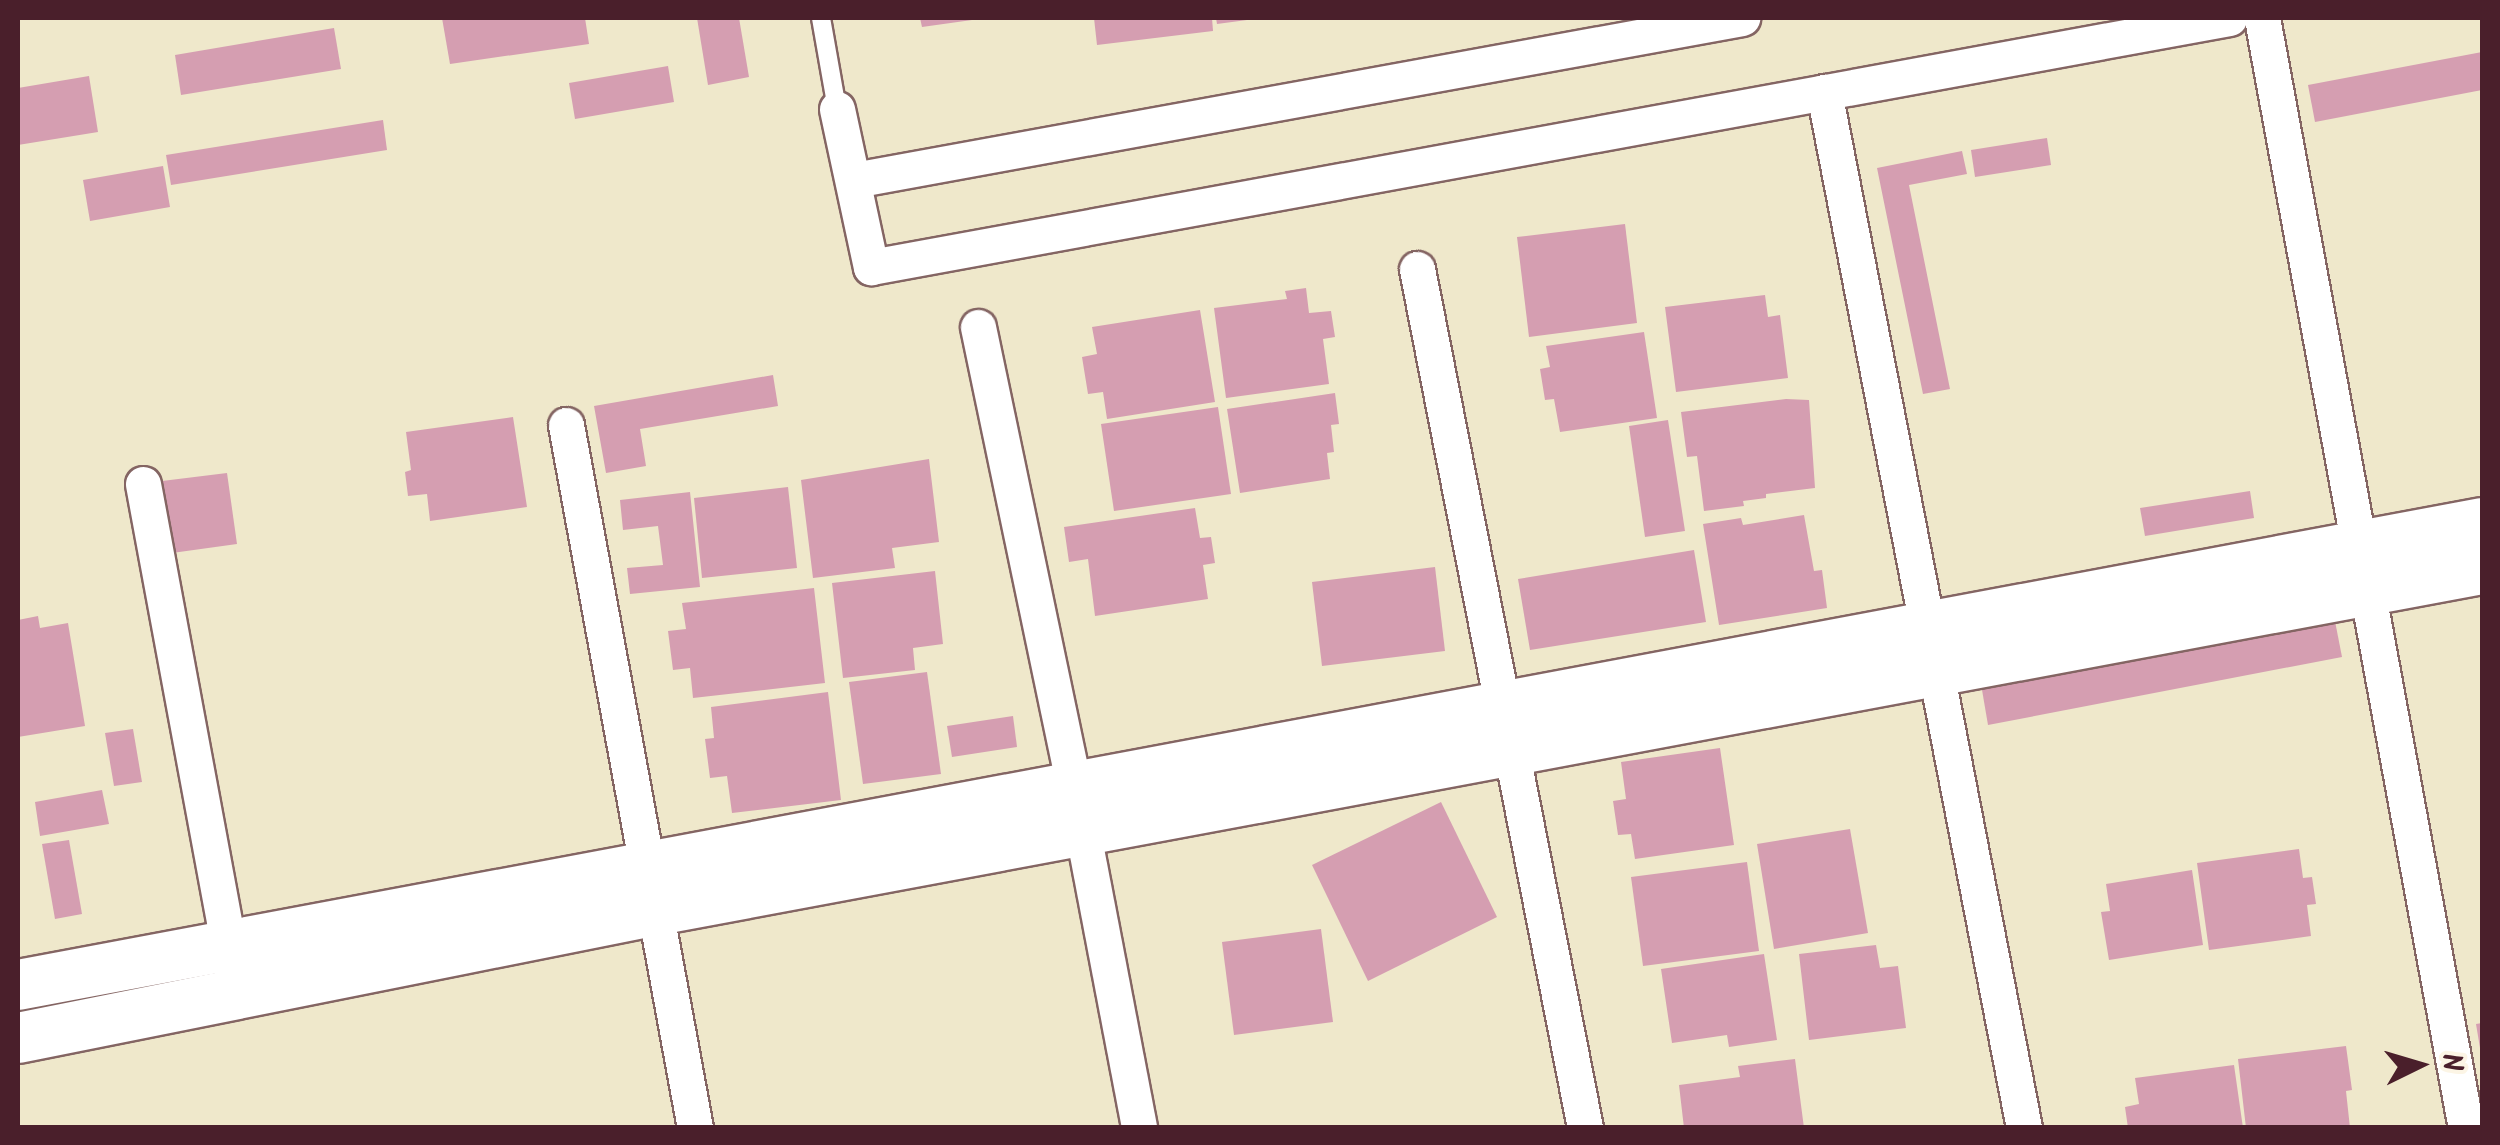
<!DOCTYPE html>
<style>
body{margin:0}
#map{position:relative;width:2500px;height:1145px;overflow:hidden;background:#efe8cb;font-family:Kalam,sans-serif}
div>[style]{position:absolute}
[style*='--x']{left:calc(var(--x)*1px);top:calc(var(--y)*1px);width:calc(var(--w)*1px);rotate:calc(var(--a)*1deg)}
.building>*{inset:0;background:#d59eb1}
.roads{filter:drop-shadow(2px 0 #846563) drop-shadow(-2px 0 #846563) drop-shadow(0 2px #846563) drop-shadow(0 -2px #846563)}
.lane>*{height:18px;margin:-9px;padding:0 9px;transform-origin:9px;border-radius:9px;background:#fff}
.street>*{height:35px;margin:-17.5px;padding:0 17.5px;transform-origin:17.5px;border-radius:17.5px;background:#fff}
.secondary>*{height:50px;margin:-25px;padding:0 25px;transform-origin:25px;border-radius:25px;background:#fff}
span{translate:-50% -50%;white-space:nowrap;text-align:center;line-height:1.15;-webkit-text-stroke:9px #fcf5e5;paint-order:stroke}
.frame{position:absolute;inset:0;border:20px solid #4a1f2b;pointer-events:none}
.north{position:absolute;left:2370px;top:1015px;width:100px;height:100px;-webkit-text-stroke:8px #fcf5e5;paint-order:stroke;rotate:85deg;font-size:28px;font-weight:700;line-height:40px;text-align:center;color:#4a1f2b}
.north::after{content:'';display:block;margin:auto;width:35px;height:45px;background:#4a1f2b;clip-path:polygon(50% 0,100% 100%,50% 72%,0 100%)}
</style>
<div id="map">
<div class="building">
<div style="clip-path:polygon(442px 18px,585px 18px,589px 44px,450px 64px)"></div>
<div style="clip-path:polygon(697px 18px,739px 18px,749px 77px,708px 85px)"></div>
<div style="clip-path:polygon(920px 18px,971px 18px,972px 20px,922px 27px)"></div>
<div style="clip-path:polygon(1094px 18px,1212px 18px,1213px 31px,1097px 45px)"></div>
<div style="clip-path:polygon(1216px 18px,1247px 18px,1247px 20px,1217px 24px)"></div>
<div style="clip-path:polygon(334px 28px,341px 69px,181px 95px,175px 55px)"></div>
<div style="clip-path:polygon(2482px 52px,2482px 90px,2315px 122px,2308px 85px)"></div>
<div style="clip-path:polygon(668px 66px,674px 102px,575px 119px,569px 83px)"></div>
<div style="clip-path:polygon(89px 76px,98px 132px,18px 145px,18px 88px)"></div>
<div style="clip-path:polygon(383px 120px,387px 150px,171px 185px,166px 155px)"></div>
<div style="clip-path:polygon(2047px 138px,2051px 165px,1975px 177px,1971px 150px)"></div>
<div style="clip-path:polygon(1962px 151px,1967px 174px,1909px 185px,1950px 389px,1923px 394px,1877px 168px)"></div>
<div style="clip-path:polygon(163px 166px,170px 207px,90px 221px,83px 180px)"></div>
<div style="clip-path:polygon(1625px 224px,1637px 323px,1529px 337px,1517px 237px)"></div>
<div style="clip-path:polygon(1306px 288px,1309px 313px,1331px 311px,1335px 337px,1323px 339px,1329px 384px,1226px 398px,1214px 308px,1287px 299px,1285px 291px)"></div>
<div style="clip-path:polygon(1765px 295px,1768px 317px,1780px 315px,1788px 378px,1676px 392px,1665px 307px)"></div>
<div style="clip-path:polygon(1200px 310px,1215px 402px,1107px 419px,1103px 392px,1088px 394px,1082px 357px,1097px 354px,1092px 327px)"></div>
<div style="clip-path:polygon(1644px 332px,1657px 418px,1560px 432px,1554px 399px,1545px 400px,1540px 369px,1550px 367px,1546px 346px)"></div>
<div style="clip-path:polygon(773px 375px,778px 406px,640px 429px,646px 466px,606px 473px,594px 406px)"></div>
<div style="clip-path:polygon(1335px 393px,1339px 424px,1331px 425px,1334px 452px,1327px 453px,1330px 479px,1240px 493px,1227px 409px)"></div>
<div style="clip-path:polygon(1786px 399px,1809px 400px,1815px 488px,1766px 494px,1766px 498px,1743px 501px,1744px 506px,1704px 511px,1697px 456px,1687px 457px,1681px 412px)"></div>
<div style="clip-path:polygon(1218px 407px,1231px 494px,1114px 511px,1101px 424px)"></div>
<div style="clip-path:polygon(513px 417px,527px 507px,430px 521px,427px 494px,408px 496px,405px 472px,411px 470px,406px 432px)"></div>
<div style="clip-path:polygon(1668px 420px,1685px 531px,1645px 537px,1629px 426px)"></div>
<div style="clip-path:polygon(929px 459px,939px 542px,892px 548px,895px 568px,813px 578px,801px 480px)"></div>
<div style="clip-path:polygon(227px 473px,237px 544px,172px 553px,162px 481px)"></div>
<div style="clip-path:polygon(788px 487px,797px 568px,702px 578px,694px 498px)"></div>
<div style="clip-path:polygon(2250px 491px,2254px 518px,2145px 536px,2140px 508px)"></div>
<div style="clip-path:polygon(690px 492px,700px 587px,630px 594px,627px 568px,663px 565px,658px 526px,623px 530px,620px 500px)"></div>
<div style="clip-path:polygon(1195px 508px,1200px 538px,1211px 537px,1215px 563px,1203px 565px,1208px 599px,1095px 616px,1088px 559px,1069px 562px,1064px 527px)"></div>
<div style="clip-path:polygon(1804px 515px,1814px 571px,1822px 570px,1827px 608px,1719px 625px,1703px 524px,1741px 518px,1743px 525px)"></div>
<div style="clip-path:polygon(1694px 550px,1706px 622px,1530px 650px,1518px 579px)"></div>
<div style="clip-path:polygon(1435px 567px,1445px 651px,1322px 666px,1312px 582px)"></div>
<div style="clip-path:polygon(935px 571px,943px 644px,913px 648px,915px 670px,843px 678px,832px 583px)"></div>
<div style="clip-path:polygon(814px 588px,825px 683px,693px 698px,690px 668px,673px 670px,668px 631px,686px 629px,682px 603px)"></div>
<div style="clip-path:polygon(38px 616px,40px 628px,68px 623px,85px 726px,18px 737px,18px 620px)"></div>
<div style="clip-path:polygon(2334px 616px,2342px 657px,1988px 725px,1981px 684px)"></div>
<div style="clip-path:polygon(927px 672px,941px 774px,863px 784px,849px 682px)"></div>
<div style="clip-path:polygon(828px 692px,841px 800px,732px 813px,727px 776px,710px 778px,705px 739px,714px 738px,711px 707px)"></div>
<div style="clip-path:polygon(1013px 716px,1017px 747px,952px 757px,947px 726px)"></div>
<div style="clip-path:polygon(133px 729px,142px 782px,114px 786px,105px 733px)"></div>
<div style="clip-path:polygon(1720px 748px,1734px 845px,1635px 859px,1631px 834px,1618px 835px,1613px 801px,1626px 799px,1621px 762px)"></div>
<div style="clip-path:polygon(102px 790px,109px 824px,40px 836px,35px 802px)"></div>
<div style="clip-path:polygon(1441px 802px,1497px 917px,1368px 981px,1312px 865px)"></div>
<div style="clip-path:polygon(1850px 829px,1868px 933px,1774px 949px,1757px 844px)"></div>
<div style="clip-path:polygon(69px 840px,82px 914px,55px 919px,42px 844px)"></div>
<div style="clip-path:polygon(2299px 849px,2303px 878px,2312px 877px,2316px 904px,2307px 905px,2311px 936px,2209px 950px,2197px 863px)"></div>
<div style="clip-path:polygon(1747px 862px,1759px 951px,1643px 966px,1631px 877px)"></div>
<div style="clip-path:polygon(2192px 870px,2203px 945px,2109px 960px,2101px 912px,2110px 911px,2106px 884px)"></div>
<div style="clip-path:polygon(1321px 929px,1333px 1022px,1234px 1035px,1222px 942px)"></div>
<div style="clip-path:polygon(1876px 945px,1880px 968px,1898px 966px,1906px 1028px,1809px 1040px,1799px 954px)"></div>
<div style="clip-path:polygon(1764px 954px,1777px 1040px,1729px 1047px,1727px 1035px,1672px 1043px,1661px 969px)"></div>
<div style="clip-path:polygon(2482px 1023px,2482px 1048px,2480px 1048px,2476px 1024px)"></div>
<div style="clip-path:polygon(2346px 1046px,2352px 1090px,2346px 1091px,2350px 1128px,2246px 1128px,2238px 1059px)"></div>
<div style="clip-path:polygon(1795px 1059px,1804px 1128px,1684px 1128px,1679px 1085px,1740px 1077px,1738px 1066px)"></div>
<div style="clip-path:polygon(2234px 1065px,2243px 1128px,2128px 1128px,2125px 1107px,2139px 1104px,2135px 1078px)"></div>
</div>
<div class="roads">
<div class="lane">
<div style="--x:821;--y:18;--w:92;--a:80"></div>
</div>
<div class="street">
<div style="--x:2262;--y:18;--w:1129;--a:79.59"></div>
<div style="--x:1824;--y:92;--w:1055;--a:79.07"></div>
<div style="--x:837;--y:109;--w:162;--a:77.9"></div>
<div style="--x:871;--y:267;--w:1381;--a:-10.39"></div>
<div style="--x:854;--y:180;--w:903;--a:-10.34"></div>
<div style="--x:1417;--y:269;--w:875;--a:78.93"></div>
<div style="--x:978;--y:327;--w:469;--a:78.2"></div>
<div style="--x:1074;--y:786;--w:348;--a:79.2"></div>
<div style="--x:566;--y:425;--w:715;--a:79.6"></div>
<div style="--x:143;--y:484;--w:488;--a:79.5"></div>
</div>
<div class="secondary">
<div style="--x:18;--y:985;--w:2507;--a:-10.62"></div>
<div style="--x:18;--y:1038;--w:647;--a:-11.33"></div>
<div style="--x:652;--y:911;--w:1862;--a:-10.59"></div>
</div>
</div>
<div class="frame"></div>
<div class="north">N</div>
</div>
